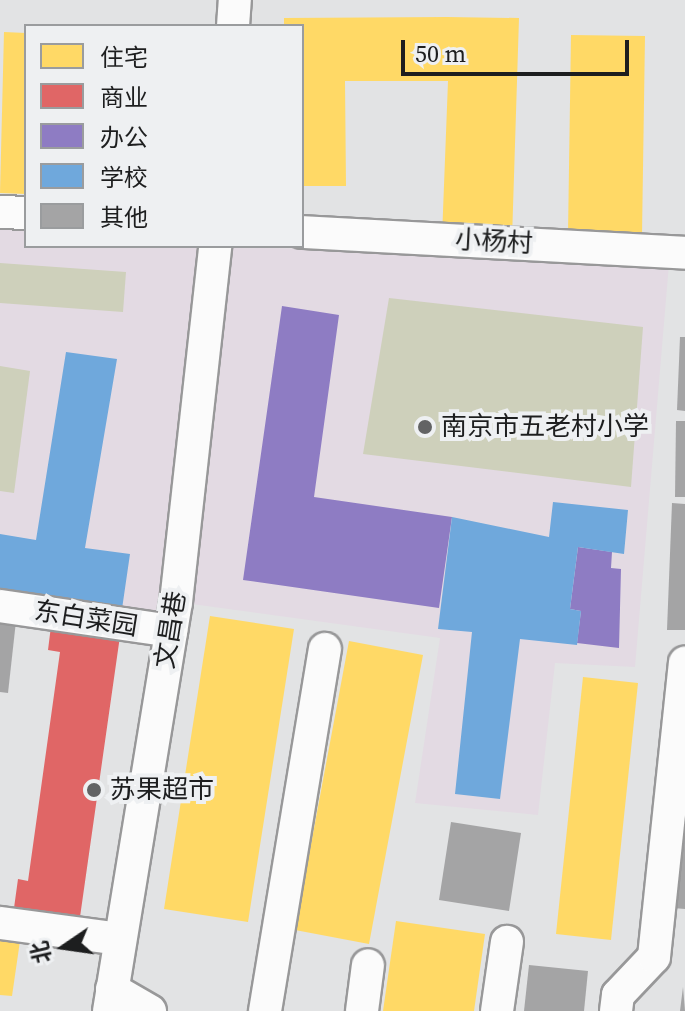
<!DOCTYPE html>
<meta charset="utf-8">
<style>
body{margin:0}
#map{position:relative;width:685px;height:1011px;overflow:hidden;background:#e2e3e4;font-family:"Source Serif 4","Noto Sans SC",serif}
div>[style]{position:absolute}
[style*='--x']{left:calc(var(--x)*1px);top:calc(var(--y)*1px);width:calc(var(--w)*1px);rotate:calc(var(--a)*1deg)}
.education>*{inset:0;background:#e3dae3}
.green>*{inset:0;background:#ced0bb}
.homes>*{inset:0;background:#ffd966}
.shops>*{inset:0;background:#e06666}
.offices>*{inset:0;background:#8e7cc3}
.schools>*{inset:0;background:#6fa8dc}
.building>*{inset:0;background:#a4a4a5}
.roads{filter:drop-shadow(2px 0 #989899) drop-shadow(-2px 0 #989899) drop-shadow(0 2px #989899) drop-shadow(0 -2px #989899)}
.minor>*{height:32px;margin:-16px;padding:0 16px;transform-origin:16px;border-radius:16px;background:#fbfbfb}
.dots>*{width:22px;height:22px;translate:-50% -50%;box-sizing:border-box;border:4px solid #eef0f2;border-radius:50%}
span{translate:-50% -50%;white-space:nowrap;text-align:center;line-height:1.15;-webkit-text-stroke:8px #eef0f2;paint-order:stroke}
.street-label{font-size:26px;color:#1d1e1f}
.poi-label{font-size:26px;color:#1d1e1f}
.left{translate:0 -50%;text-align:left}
.legend{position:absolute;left:24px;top:24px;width:280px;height:224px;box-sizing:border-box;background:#eef0f2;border:2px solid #9a9c9e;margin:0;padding:10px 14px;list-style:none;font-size:24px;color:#1d1e1f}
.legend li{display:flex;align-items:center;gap:16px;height:40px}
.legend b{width:40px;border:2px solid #9a9c9e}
.north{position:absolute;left:24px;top:907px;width:80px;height:80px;-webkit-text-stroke:6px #eef0f2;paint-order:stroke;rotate:257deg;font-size:22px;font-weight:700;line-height:32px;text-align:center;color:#1d1e1f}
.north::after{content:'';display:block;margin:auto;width:28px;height:36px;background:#1d1e1f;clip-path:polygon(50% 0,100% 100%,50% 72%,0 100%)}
.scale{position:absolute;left:401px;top:40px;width:228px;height:36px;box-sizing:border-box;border:4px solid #1d1e1f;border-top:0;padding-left:10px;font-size:24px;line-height:28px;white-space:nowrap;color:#1d1e1f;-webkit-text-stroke:6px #eef0f2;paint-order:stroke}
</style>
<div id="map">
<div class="education">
<div style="clip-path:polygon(0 211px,26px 213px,26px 246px,670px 252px,635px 667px,555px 663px,538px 815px,415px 803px,440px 638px,177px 602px,171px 631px,0 606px)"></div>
</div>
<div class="green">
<div style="clip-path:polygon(0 263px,126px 272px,123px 312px,0 303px)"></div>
<div style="clip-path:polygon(389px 298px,643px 327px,631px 487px,363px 454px)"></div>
<div style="clip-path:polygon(0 366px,30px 371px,14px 493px,0 491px)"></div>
</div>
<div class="homes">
<div style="clip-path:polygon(447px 17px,519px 18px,512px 239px,442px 237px,448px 81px,345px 81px,346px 186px,302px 186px,302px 26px,284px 26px,284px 18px)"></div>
<div style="clip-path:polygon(4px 32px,26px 33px,26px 194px,0 193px)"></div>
<div style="clip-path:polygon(571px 35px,645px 36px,642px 234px,568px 233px)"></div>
<div style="clip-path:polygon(210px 616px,294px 629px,248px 922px,164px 909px)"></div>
<div style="clip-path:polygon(349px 641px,423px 655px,369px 944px,295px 930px)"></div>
<div style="clip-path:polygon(583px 677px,638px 683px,611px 940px,556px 934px)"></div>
<div style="clip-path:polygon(396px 921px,485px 934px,474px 1011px,383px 1011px)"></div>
<div style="clip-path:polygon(0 932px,21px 934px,12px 996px,0 995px)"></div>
</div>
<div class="shops">
<div style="clip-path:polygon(51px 626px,120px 636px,80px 917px,14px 908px,18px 879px,28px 881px,60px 652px,48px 650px)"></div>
</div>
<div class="offices">
<div style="clip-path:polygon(282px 306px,339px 315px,314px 497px,452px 517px,439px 608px,243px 580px)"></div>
<div style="clip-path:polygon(578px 547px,612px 552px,611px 568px,621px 569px,619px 648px,577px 643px,581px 611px,570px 609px)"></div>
</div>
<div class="schools">
<div style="clip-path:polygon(66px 352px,117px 359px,85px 548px,130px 554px,122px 609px,0 590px,0 534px,36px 540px)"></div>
<div style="clip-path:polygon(553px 502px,628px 510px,624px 554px,578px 547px,570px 609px,581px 611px,577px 645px,520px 639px,500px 799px,455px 794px,472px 632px,438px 629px,452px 517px,549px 537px)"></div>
</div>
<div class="building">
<div style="clip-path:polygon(680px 337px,685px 337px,685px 411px,677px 410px)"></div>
<div style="clip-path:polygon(676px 421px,685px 421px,685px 497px,675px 497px)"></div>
<div style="clip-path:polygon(672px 503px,685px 504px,685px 630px,667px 630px)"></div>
<div style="clip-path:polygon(0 619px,16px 621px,8px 693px,0 692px)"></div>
<div style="clip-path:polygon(451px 822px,521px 833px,509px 911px,439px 900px)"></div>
<div style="clip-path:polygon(685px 836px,685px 909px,673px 908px)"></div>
<div style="clip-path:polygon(529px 965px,588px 971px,584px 1011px,524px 1011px)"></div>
<div style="clip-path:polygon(683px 987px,685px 1011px,680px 1011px)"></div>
</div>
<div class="roads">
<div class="minor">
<div style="--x:233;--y:26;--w:26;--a:-86"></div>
<div style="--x:0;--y:212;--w:26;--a:2"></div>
<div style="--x:302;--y:232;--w:384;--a:3.1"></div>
<div style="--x:0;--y:606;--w:173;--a:8.3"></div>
<div style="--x:0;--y:923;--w:121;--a:7.6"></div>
<div style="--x:112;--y:989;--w:44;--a:30.1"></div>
<div style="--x:109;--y:1011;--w:414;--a:-80.7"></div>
<div style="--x:176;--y:602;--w:358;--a:-83.7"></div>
<div style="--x:265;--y:1011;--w:367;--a:-80.6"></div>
<div style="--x:362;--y:1011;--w:46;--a:-82.6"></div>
<div style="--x:497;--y:1011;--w:70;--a:-81.8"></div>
<div style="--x:616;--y:1011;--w:16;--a:-83"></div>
<div style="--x:618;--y:995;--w:52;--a:-46.5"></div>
<div style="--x:654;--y:957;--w:296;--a:-84"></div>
</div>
</div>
<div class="dots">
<div style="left:425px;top:427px;background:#626364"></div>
<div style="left:94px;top:790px;background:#626364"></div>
</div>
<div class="street-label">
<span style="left:494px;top:242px;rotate:3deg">小杨村</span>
<span style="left:86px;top:619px;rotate:9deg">东白菜园</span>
<span style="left:171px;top:630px;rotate:-81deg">文昌巷</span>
</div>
<div class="poi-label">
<span class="left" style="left:441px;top:427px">南京市五老村小学</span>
<span class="left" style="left:110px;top:790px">苏果超市</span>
</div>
<ul class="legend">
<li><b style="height:22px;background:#ffd966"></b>住宅</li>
<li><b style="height:22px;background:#e06666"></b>商业</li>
<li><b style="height:22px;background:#8e7cc3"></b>办公</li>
<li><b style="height:22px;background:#6fa8dc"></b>学校</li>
<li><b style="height:22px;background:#a4a4a5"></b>其他</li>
</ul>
<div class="north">北</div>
<div class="scale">50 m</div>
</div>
